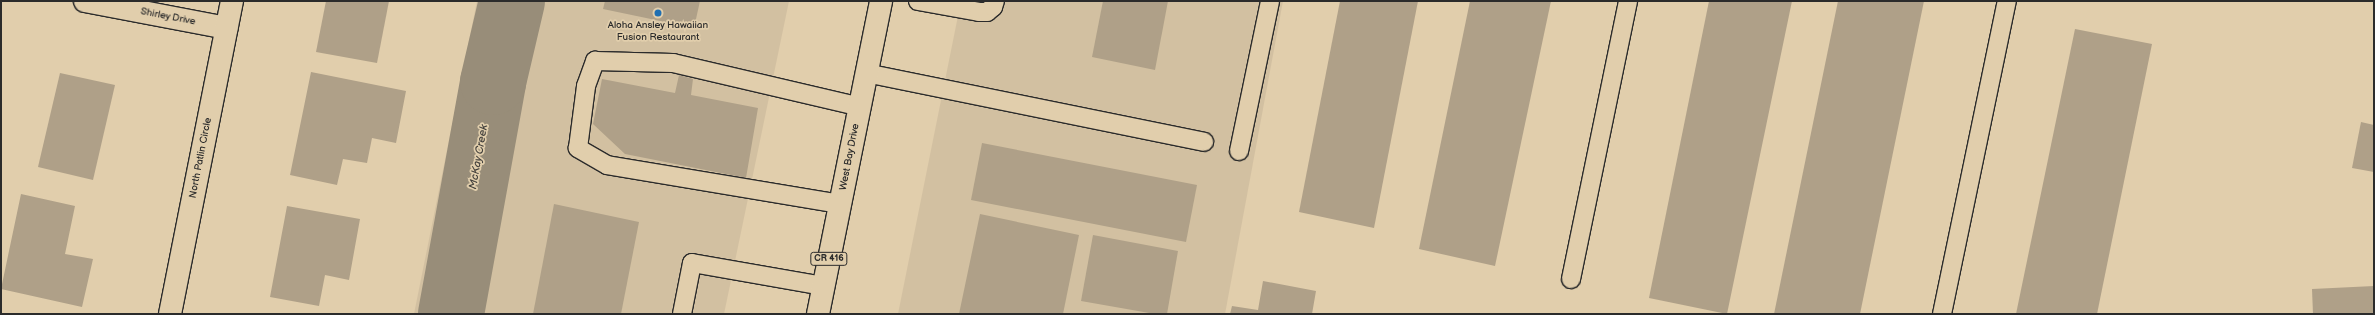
<!DOCTYPE html>
<style>
body{margin:0}
#map{position:relative;width:2375px;height:315px;overflow:hidden;background:#e1ceac;font-family:"Balsamiq Sans",sans-serif}
div>[style]{position:absolute}
[style*='--x']{left:calc(var(--x)*1px);top:calc(var(--y)*1px);width:calc(var(--w)*1px);rotate:calc(var(--a)*1deg)}
.built>*{inset:0;background:#d2c0a1}
.river>*{height:66px;margin:-33px;padding:0 33px;transform-origin:33px;border-radius:33px;background:#988d79}
.building>*{inset:0;background:#afa088}
.roads{filter:drop-shadow(1px 0 #2b2b2b) drop-shadow(-1px 0 #2b2b2b) drop-shadow(0 1px #2b2b2b) drop-shadow(0 -1px #2b2b2b)}
.lane>*{height:18px;margin:-9px;padding:0 9px;transform-origin:9px;border-radius:9px;background:#e1ceac}
.street>*{height:22px;margin:-11px;padding:0 11px;transform-origin:11px;border-radius:11px;background:#e1ceac}
.primary>*{height:22px;margin:-11px;padding:0 11px;transform-origin:11px;border-radius:11px;background:#e1ceac}
.dots>*{width:11px;height:11px;translate:-50% -50%;box-sizing:border-box;border:2px solid #e1ceac;border-radius:50%}
span{translate:-50% -50%;white-space:nowrap;text-align:center;line-height:1.15;-webkit-text-stroke:3.5px #e1ceac;paint-order:stroke}
.shield-label span{padding:1px 3px;background:#e1ceac;border:1px solid;border-radius:3px;-webkit-text-stroke-width:0}
.shield-label{font-size:9px;color:#2b2b2b;font-weight:700}
.street-label{font-size:10px;color:#2b2b2b}
.poi-label{font-size:10px;color:#2b2b2b}
.water-label{font-size:11px;color:#413f3b;font-style:italic}
.frame{position:absolute;inset:0;border:2px solid #2b2b2b;pointer-events:none}
</style>
<div id="map">
<div class="built">
<div style="clip-path:polygon(477px 1px,789px 1px,724px 314px,414px 314px)"></div>
<div style="clip-path:polygon(961px 1px,1283px 1px,1225px 314px,898px 314px)"></div>
</div>
<div class="river">
<div style="--x:451;--y:314;--w:236;--a:-79.7"></div>
<div style="--x:493;--y:82;--w:83;--a:-76.8"></div>
</div>
<div class="building">
<div style="clip-path:polygon(326px 1px,389px 1px,377px 63px,316px 52px)"></div>
<div style="clip-path:polygon(605px 1px,700px 1px,694px 28px,603px 9px)"></div>
<div style="clip-path:polygon(1103px 1px,1168px 1px,1155px 70px,1092px 57px)"></div>
<div style="clip-path:polygon(1340px 1px,1418px 1px,1374px 228px,1299px 212px)"></div>
<div style="clip-path:polygon(1470px 1px,1551px 1px,1495px 266px,1419px 249px)"></div>
<div style="clip-path:polygon(1709px 1px,1792px 1px,1727px 314px,1649px 298px)"></div>
<div style="clip-path:polygon(1838px 1px,1924px 1px,1860px 314px,1774px 314px)"></div>
<div style="clip-path:polygon(2075px 29px,2152px 44px,2097px 314px,2016px 314px)"></div>
<div style="clip-path:polygon(311px 72px,406px 91px,396px 143px,372px 138px,367px 163px,343px 159px,337px 185px,290px 175px)"></div>
<div style="clip-path:polygon(60px 73px,115px 85px,93px 180px,38px 167px)"></div>
<div style="clip-path:polygon(679px 75px,693px 79px,691px 95px,758px 108px,746px 178px,625px 154px,593px 124px,602px 79px,675px 93px)"></div>
<div style="clip-path:polygon(2361px 122px,2374px 125px,2374px 172px,2352px 168px)"></div>
<div style="clip-path:polygon(982px 143px,1197px 185px,1186px 242px,971px 200px)"></div>
<div style="clip-path:polygon(21px 194px,75px 206px,65px 254px,93px 259px,82px 307px,1px 289px)"></div>
<div style="clip-path:polygon(554px 204px,639px 222px,621px 314px,533px 314px)"></div>
<div style="clip-path:polygon(287px 206px,360px 219px,349px 280px,325px 275px,319px 306px,270px 297px)"></div>
<div style="clip-path:polygon(980px 214px,1079px 235px,1063px 314px,959px 314px)"></div>
<div style="clip-path:polygon(1093px 235px,1178px 251px,1167px 314px,1155px 314px,1081px 301px)"></div>
<div style="clip-path:polygon(1263px 281px,1316px 291px,1312px 314px,1230px 314px,1232px 306px,1258px 310px)"></div>
<div style="clip-path:polygon(2374px 286px,2374px 314px,2313px 314px,2312px 289px)"></div>
</div>
<div class="roads">
<div class="lane">
<div style="--x:918;--y:1;--w:62;--a:10.2"></div>
<div style="--x:979;--y:12;--w:8;--a:0"></div>
<div style="--x:987;--y:12;--w:8;--a:-40"></div>
<div style="--x:993;--y:7;--w:6;--a:-72"></div>
<div style="--x:866;--y:73;--w:345;--a:11.5"></div>
<div style="--x:1239;--y:151;--w:153;--a:-78.3"></div>
<div style="--x:840;--y:204;--w:236;--a:-170.5"></div>
<div style="--x:607;--y:165;--w:34;--a:-150"></div>
<div style="--x:578;--y:148;--w:63;--a:-82.6"></div>
<div style="--x:586;--y:86;--w:27;--a:-70"></div>
<div style="--x:595;--y:61;--w:78;--a:1.5"></div>
<div style="--x:673;--y:63;--w:192;--a:13.2"></div>
<div style="--x:1571;--y:279;--w:284;--a:-78.4"></div>
<div style="--x:682;--y:314;--w:52;--a:-78.9"></div>
<div style="--x:692;--y:263;--w:134;--a:9.9"></div>
<div style="--x:1942;--y:314;--w:320;--a:-78.3"></div>
</div>
<div class="street">
<div style="--x:85;--y:1;--w:144;--a:10.8"></div>
<div style="--x:170;--y:314;--w:319;--a:-78.8"></div>
</div>
<div class="primary">
<div style="--x:818;--y:314;--w:319;--a:-78.6"></div>
</div>
</div>
<div class="dots">
<div style="left:658px;top:13px;background:#1f6fb2"></div>
</div>
<div class="shield-label">
<span style="left:829px;top:259px">CR 416</span>
</div>
<div class="street-label">
<span style="left:168px;top:17px;rotate:11deg">Shirley Drive</span>
<span style="left:850px;top:157px;rotate:-79deg">West Bay Drive</span>
<span style="left:201px;top:158px;rotate:-79deg">North Patlin Circle</span>
</div>
<div class="poi-label">
<span style="left:658px;top:31px">Aloha Ansley Hawaiian<br>Fusion Restaurant</span>
</div>
<div class="water-label">
<span style="left:479px;top:157px;rotate:-80deg">McKay Creek</span>
</div>
<div class="frame"></div>
</div>
